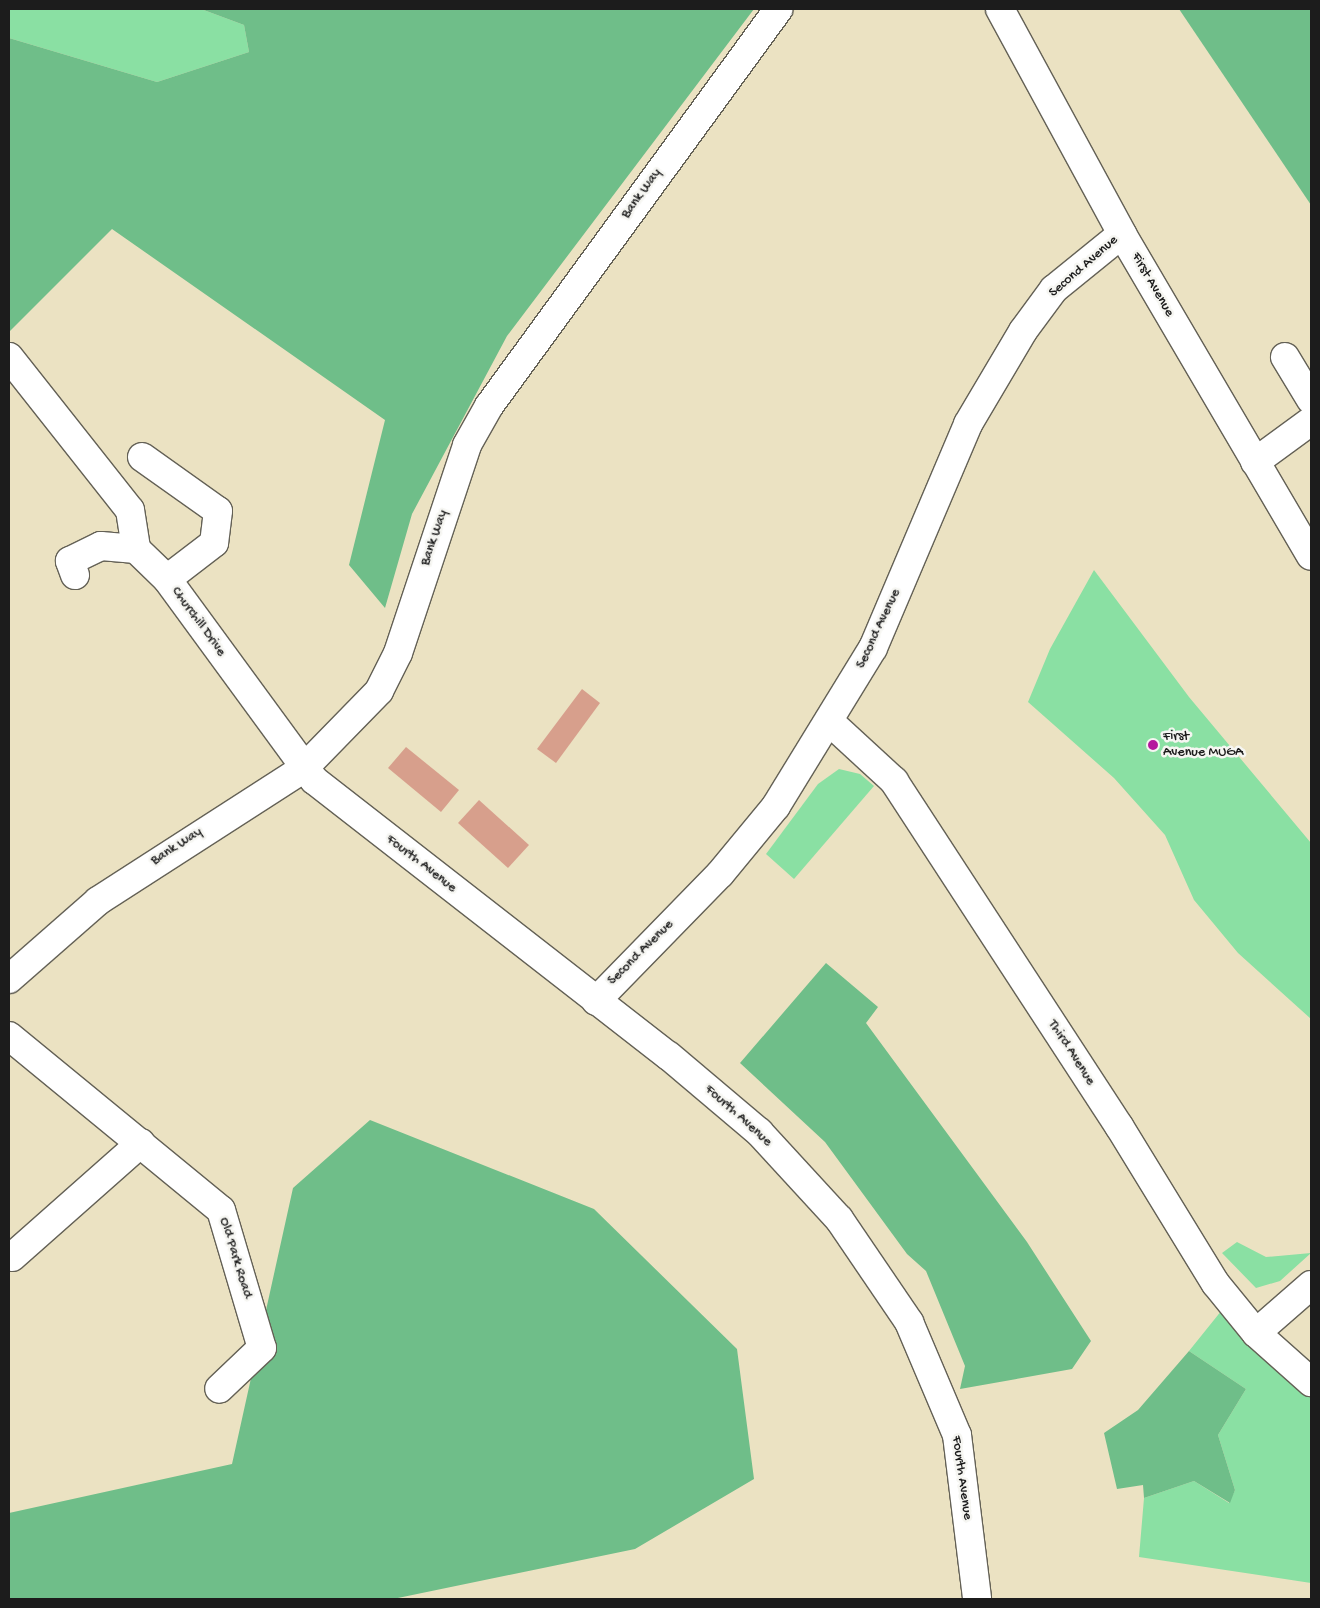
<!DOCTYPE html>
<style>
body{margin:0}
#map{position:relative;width:1320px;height:1608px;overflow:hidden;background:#ebe2c2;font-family:"Gochi Hand",sans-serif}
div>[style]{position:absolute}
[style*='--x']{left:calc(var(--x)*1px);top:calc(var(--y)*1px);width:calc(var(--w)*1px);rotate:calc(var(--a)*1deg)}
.green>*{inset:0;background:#8ae0a3}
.forest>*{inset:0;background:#6fbe89}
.building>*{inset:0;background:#d79f8c}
.roads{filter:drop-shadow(1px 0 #646156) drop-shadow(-1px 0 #646156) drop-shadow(0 1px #646156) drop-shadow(0 -1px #646156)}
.minor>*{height:28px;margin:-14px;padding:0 14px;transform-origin:14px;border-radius:14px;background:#fff}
.dots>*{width:14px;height:14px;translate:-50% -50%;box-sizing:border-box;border:2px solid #f6f6f2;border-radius:50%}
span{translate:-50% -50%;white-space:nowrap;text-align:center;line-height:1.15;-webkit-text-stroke:5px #f6f6f2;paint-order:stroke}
.street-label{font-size:14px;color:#1c1c1c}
.poi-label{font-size:14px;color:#1c1c1c}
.left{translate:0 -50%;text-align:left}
.frame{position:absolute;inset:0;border:10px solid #1c1c1c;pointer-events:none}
</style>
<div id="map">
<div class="green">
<div style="clip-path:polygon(9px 9px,201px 9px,244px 25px,249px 52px,157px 82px,9px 38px)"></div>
<div style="clip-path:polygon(1094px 570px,1189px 697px,1311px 843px,1311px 1019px,1238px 953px,1194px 900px,1165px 835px,1114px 778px,1028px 702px,1050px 649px)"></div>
<div style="clip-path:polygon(839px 769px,860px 774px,874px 786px,794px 879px,766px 854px,818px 784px)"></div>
<div style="clip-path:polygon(1237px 1242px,1266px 1257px,1311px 1253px,1280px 1281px,1256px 1288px,1222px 1253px)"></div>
<div style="clip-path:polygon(1222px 1310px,1291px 1383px,1311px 1398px,1311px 1583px,1139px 1557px,1144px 1498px,1194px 1481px,1229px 1503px,1235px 1490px,1218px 1435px,1246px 1389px,1189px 1351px)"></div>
</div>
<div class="forest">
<div style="clip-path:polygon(201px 9px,754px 9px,507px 336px,412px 514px,385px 608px,349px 565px,385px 420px,112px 229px,9px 332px,9px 38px,157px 82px,249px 52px,244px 25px)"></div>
<div style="clip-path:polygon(1179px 9px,1311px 9px,1311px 205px)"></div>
<div style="clip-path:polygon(826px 963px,878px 1007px,866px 1023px,1027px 1242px,1091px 1341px,1072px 1369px,960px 1389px,965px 1366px,926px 1271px,907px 1254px,825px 1142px,740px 1063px)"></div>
<div style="clip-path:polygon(370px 1120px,594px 1209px,737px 1349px,754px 1479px,635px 1549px,393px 1599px,9px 1599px,9px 1513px,232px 1464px,293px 1188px)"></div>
<div style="clip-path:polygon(1189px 1351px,1246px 1389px,1218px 1435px,1235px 1490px,1230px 1503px,1194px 1481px,1144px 1498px,1143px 1485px,1117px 1489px,1104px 1433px,1138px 1410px)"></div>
</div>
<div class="building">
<div style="clip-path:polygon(582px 689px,600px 703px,556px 763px,537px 749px)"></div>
<div style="clip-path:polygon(406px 747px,459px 790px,441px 812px,388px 768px)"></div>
<div style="clip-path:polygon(479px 800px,529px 845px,508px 868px,458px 823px)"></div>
</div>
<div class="roads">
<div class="minor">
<div style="--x:1000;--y:9;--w:256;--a:61.5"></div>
<div style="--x:1122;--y:234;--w:373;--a:59.6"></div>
<div style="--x:9;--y:357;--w:195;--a:51.7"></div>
<div style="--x:130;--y:510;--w:39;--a:81"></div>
<div style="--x:1285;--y:357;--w:50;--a:58.8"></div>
<div style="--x:142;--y:457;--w:93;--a:35.4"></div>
<div style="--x:218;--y:511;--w:32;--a:97"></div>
<div style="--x:214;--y:543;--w:59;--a:142.5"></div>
<div style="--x:1255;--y:462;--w:69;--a:-36.2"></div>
<div style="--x:75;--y:575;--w:15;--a:-110"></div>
<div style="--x:70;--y:561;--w:34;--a:-26"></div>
<div style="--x:101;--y:546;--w:35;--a:5"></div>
<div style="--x:136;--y:549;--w:43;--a:44.1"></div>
<div style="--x:167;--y:579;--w:249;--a:53.8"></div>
<div style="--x:314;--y:780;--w:450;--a:37.9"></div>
<div style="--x:669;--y:1056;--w:118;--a:40.2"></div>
<div style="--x:759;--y:1132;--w:118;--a:47.4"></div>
<div style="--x:839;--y:1219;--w:125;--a:55.8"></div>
<div style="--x:909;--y:1322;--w:123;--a:67"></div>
<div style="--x:957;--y:1435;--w:165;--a:83"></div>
<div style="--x:831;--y:723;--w:86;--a:42.6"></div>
<div style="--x:894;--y:781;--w:412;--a:56.9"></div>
<div style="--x:1119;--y:1126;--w:185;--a:58.5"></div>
<div style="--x:1216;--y:1284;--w:63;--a:50.8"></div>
<div style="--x:1256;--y:1333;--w:74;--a:41.7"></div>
<div style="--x:9;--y:979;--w:118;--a:-41.2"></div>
<div style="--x:98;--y:901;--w:244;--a:-32.8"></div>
<div style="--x:303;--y:769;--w:109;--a:-45.7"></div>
<div style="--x:379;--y:691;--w:42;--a:-63.4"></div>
<div style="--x:398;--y:653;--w:219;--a:-71.6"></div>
<div style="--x:467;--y:445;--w:45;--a:-60.6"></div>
<div style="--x:489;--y:406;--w:491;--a:-53.9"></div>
<div style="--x:596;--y:1001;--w:177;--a:-45.7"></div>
<div style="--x:720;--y:874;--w:88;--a:-50.5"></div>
<div style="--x:776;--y:806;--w:185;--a:-58.5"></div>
<div style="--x:873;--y:648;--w:243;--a:-67"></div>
<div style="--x:968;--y:424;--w:108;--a:-59.4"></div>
<div style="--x:1023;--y:331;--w:52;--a:-53.6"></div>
<div style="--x:1054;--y:289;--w:87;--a:-39"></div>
<div style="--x:9;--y:1036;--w:274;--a:39.4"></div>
<div style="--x:221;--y:1210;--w:144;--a:73.5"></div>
<div style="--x:262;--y:1348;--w:59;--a:136.4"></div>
<div style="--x:12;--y:1257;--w:172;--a:-41.5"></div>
<div style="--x:1256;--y:1333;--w:73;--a:-41.1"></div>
</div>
</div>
<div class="dots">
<div style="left:1153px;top:745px;background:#b5179e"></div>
</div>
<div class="street-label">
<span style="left:642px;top:194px;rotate:-54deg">Bank Way</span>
<span style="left:1084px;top:267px;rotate:-41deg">Second Avenue</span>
<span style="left:1152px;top:285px;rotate:60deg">First Avenue</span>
<span style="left:435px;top:538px;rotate:-71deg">Bank Way</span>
<span style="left:198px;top:622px;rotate:54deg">Churchill Drive</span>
<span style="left:879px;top:629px;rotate:-65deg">Second Avenue</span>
<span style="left:177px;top:847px;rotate:-33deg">Bank Way</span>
<span style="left:421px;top:864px;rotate:38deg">Fourth Avenue</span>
<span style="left:641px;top:953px;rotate:-45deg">Second Avenue</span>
<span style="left:1071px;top:1053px;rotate:57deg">Third Avenue</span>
<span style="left:738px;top:1116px;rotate:42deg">Fourth Avenue</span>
<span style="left:235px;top:1258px;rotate:73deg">Old Park Road</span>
<span style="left:961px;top:1478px;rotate:82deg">Fourth Avenue</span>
</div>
<div class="poi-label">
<span class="left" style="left:1163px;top:745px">First<br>Avenue MUGA</span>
</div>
<div class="frame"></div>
</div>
